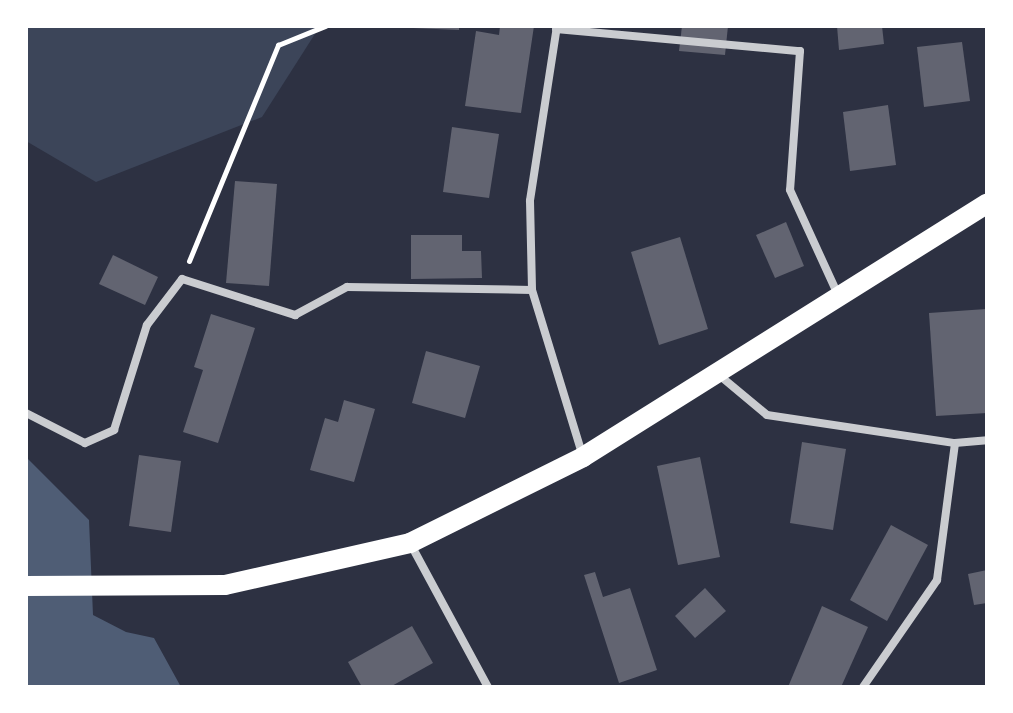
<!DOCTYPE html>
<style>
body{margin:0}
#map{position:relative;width:1013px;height:713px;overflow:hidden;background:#2d3142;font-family:Helvetica,sans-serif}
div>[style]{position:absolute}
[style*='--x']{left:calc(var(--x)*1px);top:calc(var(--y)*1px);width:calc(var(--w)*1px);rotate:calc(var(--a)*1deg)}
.green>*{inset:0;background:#3c4559}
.water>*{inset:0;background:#4f5d75}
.building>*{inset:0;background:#626471}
.path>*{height:5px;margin:-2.5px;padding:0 2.5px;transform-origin:2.5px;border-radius:2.5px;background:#fff}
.minor>*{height:8px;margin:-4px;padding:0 4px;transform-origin:4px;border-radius:4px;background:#caccd0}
.primary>*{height:20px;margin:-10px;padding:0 10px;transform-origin:10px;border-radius:10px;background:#fff}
span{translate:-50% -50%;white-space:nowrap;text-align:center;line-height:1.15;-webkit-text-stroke:8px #fff;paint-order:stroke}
.frame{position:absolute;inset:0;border:28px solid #fff;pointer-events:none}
</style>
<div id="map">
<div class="green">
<div style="clip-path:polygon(26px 26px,320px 26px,262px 117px,96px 182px,26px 141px)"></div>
</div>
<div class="water">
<div style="clip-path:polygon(26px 457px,89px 520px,93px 615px,126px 632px,154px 638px,181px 687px,26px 687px)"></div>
</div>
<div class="building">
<div style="clip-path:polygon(414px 26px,459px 26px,459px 30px,413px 28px)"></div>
<div style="clip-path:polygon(500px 26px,534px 26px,521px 113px,465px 106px,476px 31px,499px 35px)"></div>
<div style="clip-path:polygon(682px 26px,728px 26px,725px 55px,679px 51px)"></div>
<div style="clip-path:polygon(837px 26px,882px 26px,884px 44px,839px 50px)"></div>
<div style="clip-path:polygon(962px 42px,970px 101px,924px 107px,917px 47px)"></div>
<div style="clip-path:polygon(888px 105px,896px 165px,850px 171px,843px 112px)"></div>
<div style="clip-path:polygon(452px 127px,499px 134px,489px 198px,443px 192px)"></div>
<div style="clip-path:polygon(235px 181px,277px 184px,269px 286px,226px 283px)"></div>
<div style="clip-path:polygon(786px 222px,804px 266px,775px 278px,756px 235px)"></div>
<div style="clip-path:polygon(411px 235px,462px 235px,462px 251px,481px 251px,482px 278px,411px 279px)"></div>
<div style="clip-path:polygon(680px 237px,708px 329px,659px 345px,631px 252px)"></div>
<div style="clip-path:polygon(113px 255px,158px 277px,145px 305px,99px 284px)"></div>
<div style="clip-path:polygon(986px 309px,987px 413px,936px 416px,929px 313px)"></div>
<div style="clip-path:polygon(211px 314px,255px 328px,218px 443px,183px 432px,203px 370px,194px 367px)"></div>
<div style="clip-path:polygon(426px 351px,480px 366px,465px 418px,412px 403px)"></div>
<div style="clip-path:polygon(344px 400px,375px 409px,354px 482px,310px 470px,325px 418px,338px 422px)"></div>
<div style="clip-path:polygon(802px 442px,846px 449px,833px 530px,790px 523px)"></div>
<div style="clip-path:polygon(139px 455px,181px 461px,171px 532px,129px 526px)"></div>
<div style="clip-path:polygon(700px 457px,720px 557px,678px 565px,657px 466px)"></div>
<div style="clip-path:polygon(891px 525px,928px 545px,887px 621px,850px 600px)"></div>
<div style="clip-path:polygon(987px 570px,987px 603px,974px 605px,968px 574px)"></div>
<div style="clip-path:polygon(595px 572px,603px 597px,630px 588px,657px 670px,619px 683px,584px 575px)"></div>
<div style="clip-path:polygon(705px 588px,726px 611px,695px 638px,675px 616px)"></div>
<div style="clip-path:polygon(822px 606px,868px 627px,841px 687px,788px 687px)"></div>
<div style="clip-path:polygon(412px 626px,433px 663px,390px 687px,362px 687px,348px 662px)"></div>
</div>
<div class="path">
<div style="--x:189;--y:261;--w:234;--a:-67.6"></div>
<div style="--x:278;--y:45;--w:51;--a:-22"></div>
</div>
<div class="minor">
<div style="--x:557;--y:26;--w:177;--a:98.8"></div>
<div style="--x:530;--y:201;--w:89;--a:88.7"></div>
<div style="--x:532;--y:290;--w:175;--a:73"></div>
<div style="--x:556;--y:29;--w:245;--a:5.2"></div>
<div style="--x:800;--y:51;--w:139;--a:94.1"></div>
<div style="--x:790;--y:190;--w:118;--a:65.4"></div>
<div style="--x:719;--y:375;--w:62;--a:39.8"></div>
<div style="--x:767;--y:415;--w:190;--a:8.5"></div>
<div style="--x:955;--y:443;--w:32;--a:-5"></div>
<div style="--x:26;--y:413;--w:66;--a:27"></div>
<div style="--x:85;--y:443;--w:32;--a:-24"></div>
<div style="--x:114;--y:430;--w:110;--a:-72.6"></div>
<div style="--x:147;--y:325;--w:58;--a:-52.7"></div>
<div style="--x:182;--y:279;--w:119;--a:17.7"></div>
<div style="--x:295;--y:315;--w:59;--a:-28.3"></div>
<div style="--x:347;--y:287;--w:185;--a:0.9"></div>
<div style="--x:410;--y:543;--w:164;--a:61.6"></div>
<div style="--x:863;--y:687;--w:130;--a:-55.3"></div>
<div style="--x:937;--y:580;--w:138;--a:-82.5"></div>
</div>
<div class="primary">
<div style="--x:26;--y:586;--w:199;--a:-0.3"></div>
<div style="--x:225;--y:585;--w:190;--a:-12.8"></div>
<div style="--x:410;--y:543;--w:193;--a:-26.4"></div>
<div style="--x:583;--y:457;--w:477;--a:-32.1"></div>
</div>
<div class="frame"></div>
</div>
